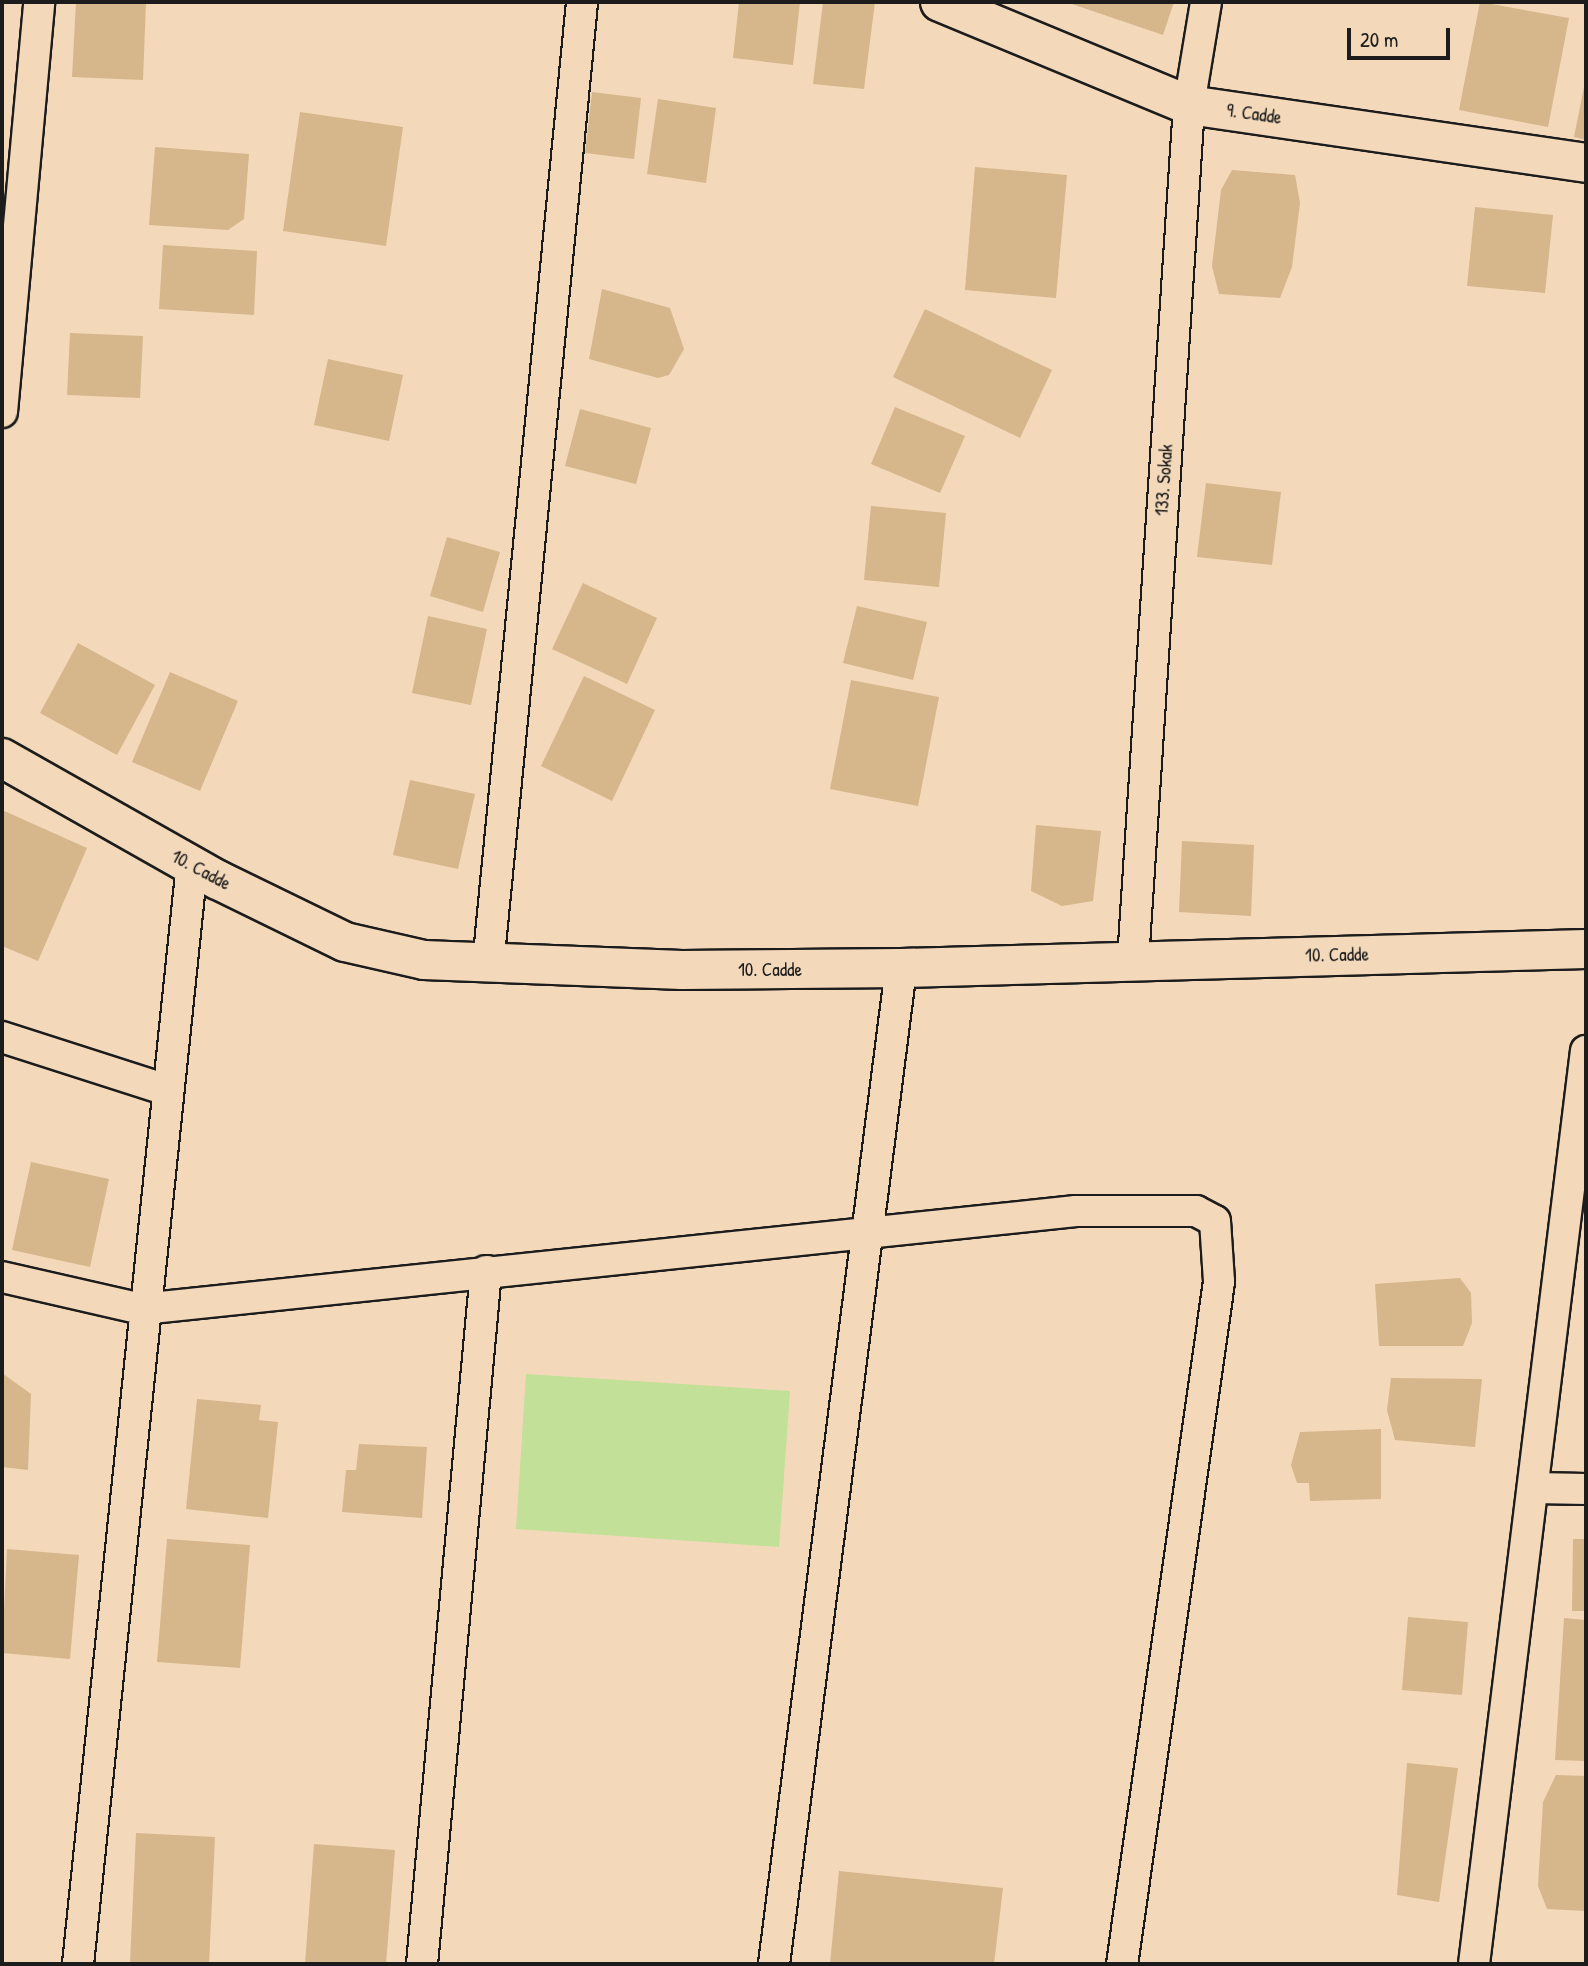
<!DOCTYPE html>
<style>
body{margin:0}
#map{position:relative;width:1588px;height:1966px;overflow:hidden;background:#f3d9ba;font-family:"Patrick Hand",sans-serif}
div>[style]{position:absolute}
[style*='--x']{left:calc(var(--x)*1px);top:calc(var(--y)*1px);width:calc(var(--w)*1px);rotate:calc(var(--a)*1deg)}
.green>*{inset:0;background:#c2e098}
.building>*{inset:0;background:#d6b68b}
.roads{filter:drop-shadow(2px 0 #1c1c1c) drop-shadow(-2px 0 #1c1c1c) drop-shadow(0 2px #1c1c1c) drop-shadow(0 -2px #1c1c1c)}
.minor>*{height:30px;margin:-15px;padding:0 15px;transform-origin:15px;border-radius:15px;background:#f3d9ba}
.tertiary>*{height:38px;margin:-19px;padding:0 19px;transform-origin:19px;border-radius:19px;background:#f3d9ba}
span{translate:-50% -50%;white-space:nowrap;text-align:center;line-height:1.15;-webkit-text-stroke:5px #f3d9ba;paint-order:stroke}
.street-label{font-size:19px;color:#1c1c1c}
.frame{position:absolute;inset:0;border:4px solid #1c1c1c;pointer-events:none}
.scale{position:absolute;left:1347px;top:28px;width:103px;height:32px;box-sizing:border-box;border:4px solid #1c1c1c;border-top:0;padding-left:9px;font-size:21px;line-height:24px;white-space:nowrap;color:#1c1c1c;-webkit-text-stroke:5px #f3d9ba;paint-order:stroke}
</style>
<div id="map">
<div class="green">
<div style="clip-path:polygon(526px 1374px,790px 1391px,779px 1547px,516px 1529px)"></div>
</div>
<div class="building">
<div style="clip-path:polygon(76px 2px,146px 2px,143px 80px,72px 77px)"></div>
<div style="clip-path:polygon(739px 2px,800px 2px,793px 65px,733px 58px)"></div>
<div style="clip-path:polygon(823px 2px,875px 2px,864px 89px,813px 84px)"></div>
<div style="clip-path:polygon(1066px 2px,1174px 2px,1163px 35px)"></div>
<div style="clip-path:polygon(1480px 2px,1569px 18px,1548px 127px,1459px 110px)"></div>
<div style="clip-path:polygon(1585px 82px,1586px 82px,1586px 140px,1574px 137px)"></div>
<div style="clip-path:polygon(592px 92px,641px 98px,634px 159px,585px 153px)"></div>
<div style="clip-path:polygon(658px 99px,716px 108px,706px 183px,647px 174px)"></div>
<div style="clip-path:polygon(300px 112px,403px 127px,386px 246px,283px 231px)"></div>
<div style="clip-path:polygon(155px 147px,249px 154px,244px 219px,228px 230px,149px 225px)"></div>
<div style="clip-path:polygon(975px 167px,1067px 175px,1056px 298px,965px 290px)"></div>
<div style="clip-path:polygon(1232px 170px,1295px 175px,1300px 203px,1292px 267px,1280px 298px,1219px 294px,1212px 266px,1221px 190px)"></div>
<div style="clip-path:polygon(1475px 207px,1553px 215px,1545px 293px,1467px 286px)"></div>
<div style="clip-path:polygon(163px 245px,257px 251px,254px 315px,159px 309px)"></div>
<div style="clip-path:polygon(602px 289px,670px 308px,684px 349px,669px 375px,658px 378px,589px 359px)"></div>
<div style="clip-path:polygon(925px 309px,1052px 370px,1020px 438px,893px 377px)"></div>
<div style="clip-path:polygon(70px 333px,143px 336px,140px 398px,67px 395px)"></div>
<div style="clip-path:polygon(328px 359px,403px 375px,389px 441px,314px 425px)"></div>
<div style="clip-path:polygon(895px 407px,965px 436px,940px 493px,871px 464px)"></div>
<div style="clip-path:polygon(580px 409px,651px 428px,636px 484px,565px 466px)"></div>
<div style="clip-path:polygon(1206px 483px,1281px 492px,1272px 565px,1197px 557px)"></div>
<div style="clip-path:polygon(871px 506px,946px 513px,939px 587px,864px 580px)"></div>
<div style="clip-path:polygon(447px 537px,500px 552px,483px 612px,430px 596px)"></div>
<div style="clip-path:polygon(583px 583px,657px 618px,627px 684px,552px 649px)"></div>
<div style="clip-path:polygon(857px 606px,927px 622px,913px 680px,843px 663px)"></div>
<div style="clip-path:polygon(428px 616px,487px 629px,471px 705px,412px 693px)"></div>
<div style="clip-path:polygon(78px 643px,155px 685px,117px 755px,40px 713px)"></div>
<div style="clip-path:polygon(170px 672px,238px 701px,200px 791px,132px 762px)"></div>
<div style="clip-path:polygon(584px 676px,655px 710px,612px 801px,541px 766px)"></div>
<div style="clip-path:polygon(851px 680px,939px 697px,918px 806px,830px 789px)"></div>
<div style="clip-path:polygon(410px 780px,475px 794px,458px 869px,393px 855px)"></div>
<div style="clip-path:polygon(2px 810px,87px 848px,38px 961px,2px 946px)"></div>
<div style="clip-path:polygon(1036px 825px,1101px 831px,1093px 901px,1062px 906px,1031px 891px)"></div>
<div style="clip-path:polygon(1182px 841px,1254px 845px,1251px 916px,1179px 912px)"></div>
<div style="clip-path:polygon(31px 1162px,109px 1179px,90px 1267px,12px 1250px)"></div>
<div style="clip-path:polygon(1460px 1278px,1471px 1293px,1472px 1323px,1463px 1346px,1379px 1346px,1375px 1284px)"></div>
<div style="clip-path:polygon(2px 1373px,31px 1394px,28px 1470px,2px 1467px)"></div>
<div style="clip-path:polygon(1391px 1378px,1482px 1379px,1475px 1447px,1395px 1440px,1387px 1410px)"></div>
<div style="clip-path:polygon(197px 1399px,261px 1405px,259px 1420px,278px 1422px,268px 1518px,186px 1509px)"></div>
<div style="clip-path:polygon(1381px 1429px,1381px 1499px,1310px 1501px,1309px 1483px,1297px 1483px,1291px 1465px,1300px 1432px)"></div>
<div style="clip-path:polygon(359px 1444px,427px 1447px,422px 1518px,342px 1512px,346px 1470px,356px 1470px)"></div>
<div style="clip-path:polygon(167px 1539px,250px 1545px,240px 1668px,157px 1662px)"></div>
<div style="clip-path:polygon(1573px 1539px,1586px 1539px,1586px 1611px,1572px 1611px)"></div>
<div style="clip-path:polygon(7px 1549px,79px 1555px,70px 1659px,2px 1653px)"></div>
<div style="clip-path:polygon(1408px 1617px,1468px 1622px,1462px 1695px,1402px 1690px)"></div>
<div style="clip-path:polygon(1564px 1618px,1586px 1620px,1586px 1761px,1555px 1760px)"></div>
<div style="clip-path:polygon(1407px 1763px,1458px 1768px,1439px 1902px,1397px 1895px)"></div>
<div style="clip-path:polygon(1556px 1775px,1586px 1776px,1586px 1911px,1547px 1909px,1538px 1886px,1543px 1802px)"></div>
<div style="clip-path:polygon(136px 1833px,215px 1837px,209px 1964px,130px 1963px)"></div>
<div style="clip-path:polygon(314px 1844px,395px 1850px,386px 1964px,305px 1964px)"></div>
<div style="clip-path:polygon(839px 1871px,1003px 1888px,994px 1964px,830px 1964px)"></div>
</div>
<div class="roads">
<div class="minor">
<div style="--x:2;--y:412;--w:412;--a:-84.8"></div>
<div style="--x:1133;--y:960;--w:857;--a:-86.25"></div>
<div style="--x:1189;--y:105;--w:104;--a:-80.6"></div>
<div style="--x:488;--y:965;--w:968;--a:-84.42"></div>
<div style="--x:2;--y:1037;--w:173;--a:17.8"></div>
<div style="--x:2;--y:1277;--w:144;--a:12.9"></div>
<div style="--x:142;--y:1309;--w:939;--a:-5.99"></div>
<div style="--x:1076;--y:1211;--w:120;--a:0"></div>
<div style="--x:1196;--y:1211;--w:21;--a:28"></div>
<div style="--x:1215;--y:1221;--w:61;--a:86.2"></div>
<div style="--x:1219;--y:1282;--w:689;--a:98.09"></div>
<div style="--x:1535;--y:1488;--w:51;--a:1.1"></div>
<div style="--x:78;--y:1964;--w:1105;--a:-84.08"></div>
<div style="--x:422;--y:1964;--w:696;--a:-84.72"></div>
<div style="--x:774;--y:1964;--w:1004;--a:-82.73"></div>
<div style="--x:1474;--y:1964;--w:920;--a:-83.01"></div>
</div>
<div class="tertiary">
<div style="--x:940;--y:2;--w:269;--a:22.5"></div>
<div style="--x:1189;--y:105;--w:401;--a:8.3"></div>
<div style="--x:2;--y:758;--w:248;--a:29.5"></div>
<div style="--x:218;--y:880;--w:141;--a:26"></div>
<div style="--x:345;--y:942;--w:81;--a:12.8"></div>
<div style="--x:424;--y:960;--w:258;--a:2.2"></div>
<div style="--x:682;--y:970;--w:219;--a:-0.5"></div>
<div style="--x:901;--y:968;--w:685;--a:-1.59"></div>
</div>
</div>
<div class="street-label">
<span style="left:1254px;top:114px;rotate:8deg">9. Cadde</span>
<span style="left:1164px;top:480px;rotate:-86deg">133. Sokak</span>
<span style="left:201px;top:870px;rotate:28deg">10. Cadde</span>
<span style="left:1337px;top:955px;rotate:-1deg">10. Cadde</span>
<span style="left:770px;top:970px">10. Cadde</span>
</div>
<div class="frame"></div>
<div class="scale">20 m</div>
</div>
